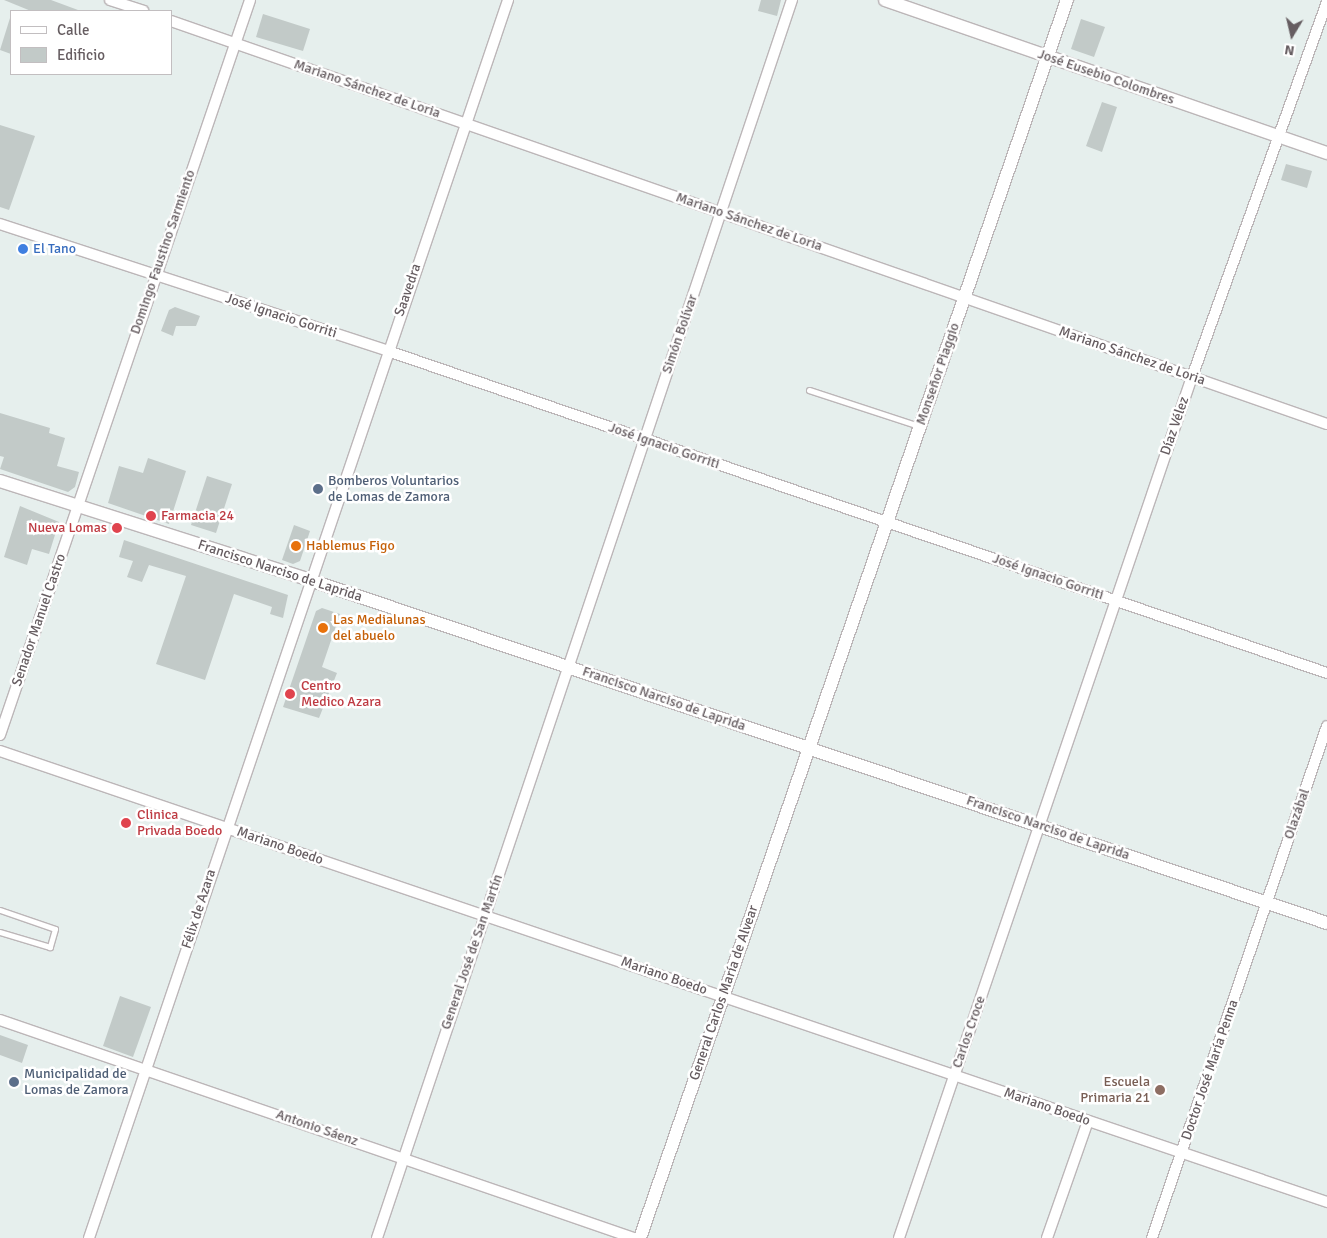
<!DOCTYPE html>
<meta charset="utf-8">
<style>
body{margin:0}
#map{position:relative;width:1327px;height:1238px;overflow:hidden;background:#e6efed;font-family:Signika,sans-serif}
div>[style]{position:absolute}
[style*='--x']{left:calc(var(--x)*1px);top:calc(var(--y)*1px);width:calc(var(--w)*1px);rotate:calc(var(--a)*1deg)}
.building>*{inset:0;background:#c2cac8}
.roads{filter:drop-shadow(1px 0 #bcb6b8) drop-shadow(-1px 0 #bcb6b8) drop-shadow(0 1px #bcb6b8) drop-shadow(0 -1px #bcb6b8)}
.service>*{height:5px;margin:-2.5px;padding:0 2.5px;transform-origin:2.5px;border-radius:2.5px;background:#fff}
.minor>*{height:10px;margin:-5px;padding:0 5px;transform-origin:5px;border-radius:5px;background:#fff}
.tertiary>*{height:12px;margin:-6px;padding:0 6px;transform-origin:6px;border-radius:6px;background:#fff}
.dots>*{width:14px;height:14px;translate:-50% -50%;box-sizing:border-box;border:2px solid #fff;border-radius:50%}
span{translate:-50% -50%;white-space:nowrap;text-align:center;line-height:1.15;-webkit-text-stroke:5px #fff;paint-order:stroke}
.street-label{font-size:14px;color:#665d61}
.shop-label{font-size:14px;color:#366cbe}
.left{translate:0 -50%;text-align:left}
.service-label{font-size:14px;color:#4e5e75}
.health-label{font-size:14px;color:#be3a42}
.right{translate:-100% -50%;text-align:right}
.food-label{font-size:14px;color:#c56008}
.education-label{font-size:14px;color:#785e54}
.legend{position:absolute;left:10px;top:10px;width:162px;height:65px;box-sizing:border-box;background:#fff;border:1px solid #c2bec0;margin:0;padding:6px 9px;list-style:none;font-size:15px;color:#665d61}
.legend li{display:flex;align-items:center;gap:10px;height:25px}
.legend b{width:25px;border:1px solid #c2bec0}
.north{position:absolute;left:1267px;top:10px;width:50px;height:50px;-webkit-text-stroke:4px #fff;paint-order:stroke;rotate:189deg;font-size:14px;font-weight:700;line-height:20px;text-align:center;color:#665d61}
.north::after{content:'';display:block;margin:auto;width:18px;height:22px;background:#665d61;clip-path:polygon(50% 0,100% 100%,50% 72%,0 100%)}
</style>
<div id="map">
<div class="building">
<div style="clip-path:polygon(4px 0,51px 0,78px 10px,31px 11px)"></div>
<div style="clip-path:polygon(761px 0,781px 0,777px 16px,758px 11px)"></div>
<div style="clip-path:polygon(263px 14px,310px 29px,303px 51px,256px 37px)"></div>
<div style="clip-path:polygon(10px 18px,11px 19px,11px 54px,0 50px)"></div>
<div style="clip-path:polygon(1081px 19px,1105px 27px,1094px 57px,1071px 49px)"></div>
<div style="clip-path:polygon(1102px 102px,1117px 107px,1102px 152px,1086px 146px)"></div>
<div style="clip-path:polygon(0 125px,35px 136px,9px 210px,0 207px)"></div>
<div style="clip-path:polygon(1286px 164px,1312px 171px,1307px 188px,1281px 180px)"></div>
<div style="clip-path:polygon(175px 307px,200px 316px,196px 326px,176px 326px,173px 336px,161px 331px,169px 310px)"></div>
<div style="clip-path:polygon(0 413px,50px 428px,49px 433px,65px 438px,57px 466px,79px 472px,75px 487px,68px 492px,0 469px,4px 457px,0 456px)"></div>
<div style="clip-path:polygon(148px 458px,186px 471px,169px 524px,108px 503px,119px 466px,143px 473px)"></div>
<div style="clip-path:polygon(207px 476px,232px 484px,216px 533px,191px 525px)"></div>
<div style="clip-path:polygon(20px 506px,59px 522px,49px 554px,32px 549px,27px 565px,4px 557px)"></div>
<div style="clip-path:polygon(294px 525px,310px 531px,300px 561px,293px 564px,282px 560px)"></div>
<div style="clip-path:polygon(124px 540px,288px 595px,283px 618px,270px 614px,272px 607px,234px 594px,205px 680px,156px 664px,186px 576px,149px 565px,142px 582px,127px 577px,133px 561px,119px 557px)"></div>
<div style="clip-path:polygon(322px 608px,340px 614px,322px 667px,337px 673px,319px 718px,283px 707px,316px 611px)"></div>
<div style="clip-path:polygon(120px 996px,151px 1007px,133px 1057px,103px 1046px)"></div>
<div style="clip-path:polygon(0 1035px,28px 1045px,22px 1063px,0 1055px)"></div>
</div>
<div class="roads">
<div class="service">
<div style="--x:809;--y:390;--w:116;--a:18.1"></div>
<div style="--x:0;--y:910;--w:58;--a:19.1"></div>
<div style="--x:55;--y:929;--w:19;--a:106"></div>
<div style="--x:50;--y:947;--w:52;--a:-163.3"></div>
</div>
<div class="minor">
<div style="--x:110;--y:0;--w:35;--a:18"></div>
<div style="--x:171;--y:21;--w:1224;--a:19.22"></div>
<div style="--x:0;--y:224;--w:408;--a:18.1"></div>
<div style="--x:388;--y:351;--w:993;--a:18.93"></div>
<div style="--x:0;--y:735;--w:776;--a:-71.21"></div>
<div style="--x:0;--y:751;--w:1402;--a:18.77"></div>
<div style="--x:0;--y:1020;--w:670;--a:18.98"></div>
<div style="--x:89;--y:1238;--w:1307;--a:-71.3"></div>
<div style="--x:377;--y:1238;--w:1306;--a:-71.47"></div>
<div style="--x:899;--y:1238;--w:909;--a:-71.21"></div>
<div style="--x:1192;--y:377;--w:400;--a:-70.2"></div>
<div style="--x:1047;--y:1238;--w:124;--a:-70.7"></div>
<div style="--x:1152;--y:1238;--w:541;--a:-71.13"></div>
</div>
<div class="tertiary">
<div style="--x:885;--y:0;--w:468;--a:19.1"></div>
<div style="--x:0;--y:481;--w:325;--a:17.7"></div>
<div style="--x:310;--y:580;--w:1073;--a:18.64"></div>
<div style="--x:640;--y:1238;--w:1310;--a:-70.97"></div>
</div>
</div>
<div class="dots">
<div style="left:23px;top:249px;background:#3f7fe0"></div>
<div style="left:318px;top:489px;background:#5c6f8a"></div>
<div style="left:151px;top:516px;background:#e0444e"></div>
<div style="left:117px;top:528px;background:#e0444e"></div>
<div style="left:296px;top:546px;background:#e8710a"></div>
<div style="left:323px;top:628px;background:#e8710a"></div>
<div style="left:290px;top:694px;background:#e0444e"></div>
<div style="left:126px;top:823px;background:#e0444e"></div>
<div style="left:14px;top:1082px;background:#5c6f8a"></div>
<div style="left:1160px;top:1090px;background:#8d6e63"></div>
</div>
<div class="street-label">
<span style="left:1106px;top:77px;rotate:19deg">José Eusebio Colombres</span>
<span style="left:367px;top:89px;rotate:19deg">Mariano Sánchez de Loria</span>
<span style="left:749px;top:222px;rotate:19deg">Mariano Sánchez de Loria</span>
<span style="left:163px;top:252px;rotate:-71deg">Domingo Faustino Sarmiento</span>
<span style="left:408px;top:290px;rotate:-71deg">Saavedra</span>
<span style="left:281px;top:316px;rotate:18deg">José Ignacio Gorriti</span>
<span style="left:680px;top:334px;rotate:-71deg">Simón Bolívar</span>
<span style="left:1132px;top:356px;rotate:19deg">Mariano Sánchez de Loria</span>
<span style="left:938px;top:374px;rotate:-71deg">Monseñor Piaggio</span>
<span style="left:1175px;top:426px;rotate:-71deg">Díaz Vélez</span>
<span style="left:664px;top:446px;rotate:19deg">José Ignacio Gorriti</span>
<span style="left:280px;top:571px;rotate:18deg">Francisco Narciso de Laprida</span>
<span style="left:1048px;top:577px;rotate:19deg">José Ignacio Gorriti</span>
<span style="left:39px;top:620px;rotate:-71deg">Senador Manuel Castro</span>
<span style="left:664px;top:699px;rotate:19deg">Francisco Narciso de Laprida</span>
<span style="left:1297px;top:814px;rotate:-71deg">Olazábal</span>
<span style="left:1048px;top:828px;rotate:19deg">Francisco Narciso de Laprida</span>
<span style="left:280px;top:846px;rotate:19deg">Mariano Boedo</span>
<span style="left:199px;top:909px;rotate:-72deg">Félix de Azara</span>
<span style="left:472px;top:952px;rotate:-71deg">General José de San Martín</span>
<span style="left:664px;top:976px;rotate:19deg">Mariano Boedo</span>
<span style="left:724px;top:993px;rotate:-71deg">General Carlos María de Alvear</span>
<span style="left:969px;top:1032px;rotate:-71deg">Carlos Croce</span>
<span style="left:1210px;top:1070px;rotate:-71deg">Doctor José María Penna</span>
<span style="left:1047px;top:1107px;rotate:19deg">Mariano Boedo</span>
<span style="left:317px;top:1128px;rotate:19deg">Antonio Sáenz</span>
</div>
<div class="shop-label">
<span class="left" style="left:33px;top:249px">El Tano</span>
</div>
<div class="service-label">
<span class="left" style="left:328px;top:489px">Bomberos Voluntarios<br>de Lomas de Zamora</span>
<span class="left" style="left:24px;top:1082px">Municipalidad de<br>Lomas de Zamora</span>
</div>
<div class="health-label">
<span class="left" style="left:161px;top:516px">Farmacia 24</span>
<span class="right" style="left:107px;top:528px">Nueva Lomas</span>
<span class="left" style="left:301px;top:694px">Centro<br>Medico Azara</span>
<span class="left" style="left:137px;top:823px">Clinica<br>Privada Boedo</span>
</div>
<div class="food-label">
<span class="left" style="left:306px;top:546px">Hablemus Figo</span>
<span class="left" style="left:333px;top:628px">Las Medialunas<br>del abuelo</span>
</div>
<div class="education-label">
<span class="right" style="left:1150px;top:1090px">Escuela<br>Primaria 21</span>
</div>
<ul class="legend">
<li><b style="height:6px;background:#fff"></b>Calle</li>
<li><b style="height:14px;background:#c2cac8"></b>Edificio</li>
</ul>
<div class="north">N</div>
</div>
